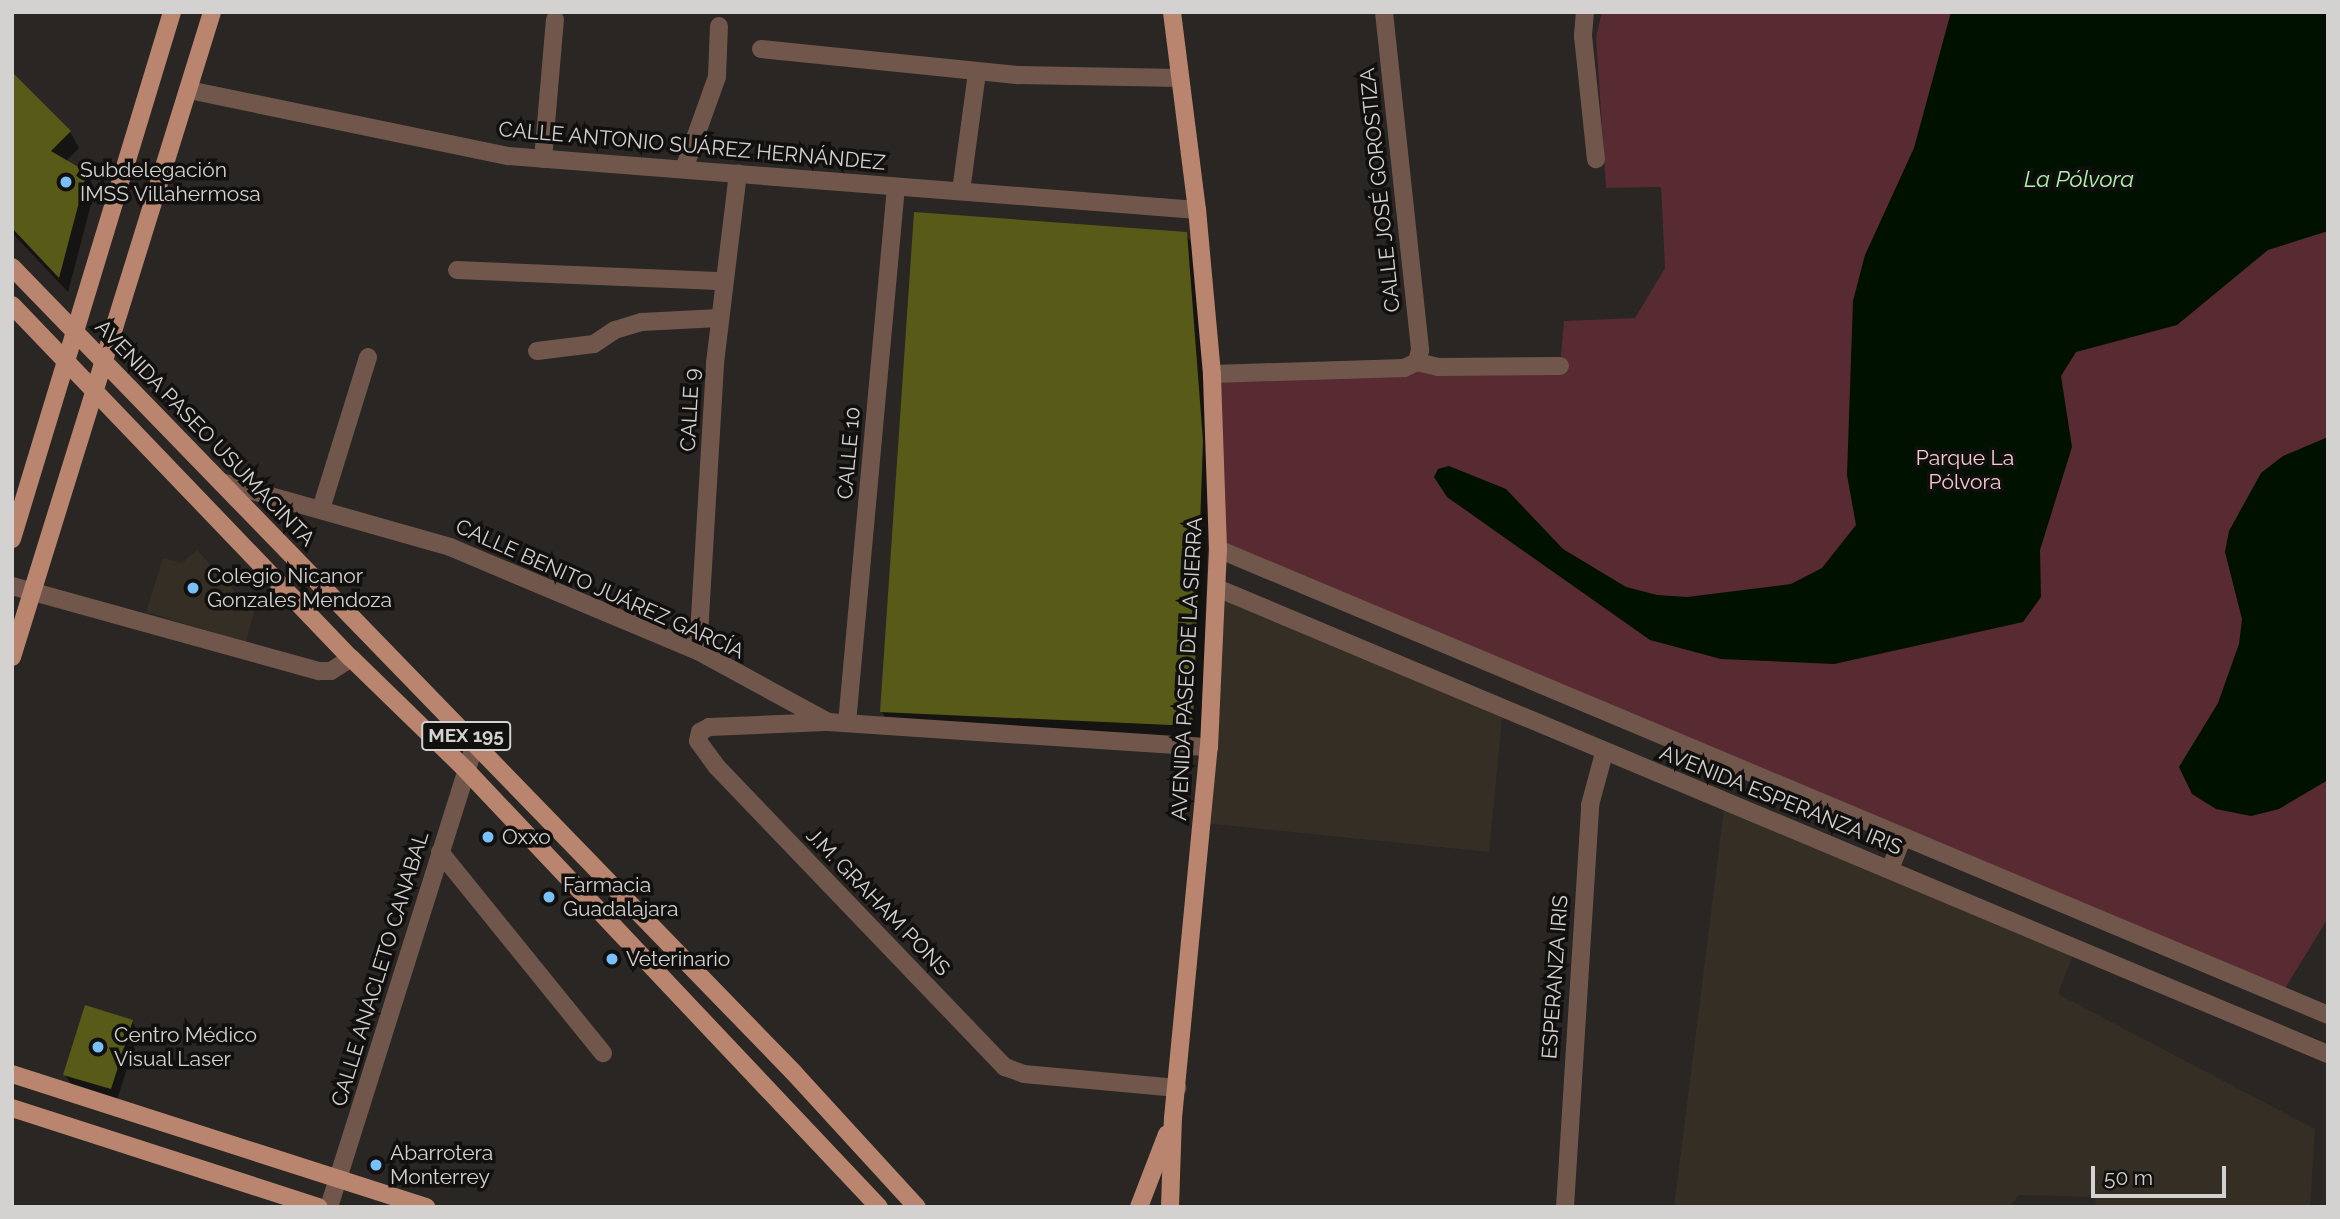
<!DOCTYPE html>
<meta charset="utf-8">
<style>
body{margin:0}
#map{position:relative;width:2340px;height:1219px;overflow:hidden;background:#292623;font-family:Raleway,sans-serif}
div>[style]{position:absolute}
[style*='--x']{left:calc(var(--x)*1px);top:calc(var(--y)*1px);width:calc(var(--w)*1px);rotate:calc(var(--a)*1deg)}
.built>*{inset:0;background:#342e25}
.green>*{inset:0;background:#582a32}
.water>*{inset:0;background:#010}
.shadow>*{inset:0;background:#0007}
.building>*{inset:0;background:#585a18}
.minor>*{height:18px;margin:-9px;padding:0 9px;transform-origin:9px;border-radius:9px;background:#71574b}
.major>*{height:18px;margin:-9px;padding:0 9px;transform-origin:9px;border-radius:9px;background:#ba856e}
.dots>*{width:19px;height:19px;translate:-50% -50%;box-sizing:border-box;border:4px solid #11100e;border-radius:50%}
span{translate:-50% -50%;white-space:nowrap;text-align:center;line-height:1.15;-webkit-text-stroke:7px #11100e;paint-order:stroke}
.shield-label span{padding:2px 5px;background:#11100e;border:2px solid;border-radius:5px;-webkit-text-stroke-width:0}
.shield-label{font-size:19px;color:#d4d2d0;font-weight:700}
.street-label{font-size:21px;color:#d4d2d0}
.poi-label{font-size:21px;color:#d4d2d0}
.left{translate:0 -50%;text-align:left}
.park-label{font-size:21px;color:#f5ccd0}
.water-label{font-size:23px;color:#aef3ad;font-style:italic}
.frame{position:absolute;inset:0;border:14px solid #d4d2d0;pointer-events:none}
.scale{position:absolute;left:2091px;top:1166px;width:135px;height:32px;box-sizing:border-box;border:4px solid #d4d2d0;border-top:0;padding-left:9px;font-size:21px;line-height:24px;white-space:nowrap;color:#d4d2d0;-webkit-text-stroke:5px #11100e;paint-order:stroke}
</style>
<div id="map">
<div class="built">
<div style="clip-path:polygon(197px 550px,254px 612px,246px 642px,146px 612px,163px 558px,182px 563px)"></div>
<div style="clip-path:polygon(1217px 588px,1503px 710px,1489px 852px,1203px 823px)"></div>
<div style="clip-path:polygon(1725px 801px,2076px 947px,2058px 994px,2315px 1129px,2310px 1207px,2096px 1207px,2095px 1197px,2019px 1195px,2009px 1207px,1674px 1207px)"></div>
</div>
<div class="green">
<div style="clip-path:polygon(1602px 12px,2328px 12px,2328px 918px,2281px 995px,1218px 549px,1212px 374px,1560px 366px,1564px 321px,1635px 318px,1665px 268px,1661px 187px,1606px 188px,1596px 37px)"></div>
</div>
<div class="water">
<div style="clip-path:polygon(1951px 12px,2328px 12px,2328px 231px,2268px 250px,2177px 325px,2076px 352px,2061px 376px,2072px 447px,2040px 550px,2041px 597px,2023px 622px,1834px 664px,1721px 659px,1650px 640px,1447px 497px,1434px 477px,1438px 469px,1449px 466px,1506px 489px,1563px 549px,1626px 587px,1657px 595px,1687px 597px,1791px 584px,1822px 568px,1856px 525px,1847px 475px,1853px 301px,1865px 255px,1914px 148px)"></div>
<div style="clip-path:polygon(2328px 437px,2328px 780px,2279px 809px,2251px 816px,2216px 809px,2192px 794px,2179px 767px,2218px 703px,2239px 644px,2242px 619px,2225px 552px,2229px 531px,2261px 473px,2283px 456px)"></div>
</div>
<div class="shadow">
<div style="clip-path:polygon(12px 75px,70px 132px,79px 148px,65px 162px,86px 173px,95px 189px,68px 292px,12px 233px)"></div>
<div style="clip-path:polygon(1186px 234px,1195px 250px,1211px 459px,1201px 742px,891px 728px,882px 712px)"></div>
<div style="clip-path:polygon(132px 1021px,138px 1033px,117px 1100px,72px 1086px,65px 1074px)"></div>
</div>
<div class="building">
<div style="clip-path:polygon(12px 72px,71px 131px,51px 151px,87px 172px,59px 278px,12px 228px)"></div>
<div style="clip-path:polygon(914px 212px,1187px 232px,1203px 441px,1193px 726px,880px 712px)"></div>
<div style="clip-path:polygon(85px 1005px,133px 1020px,111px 1089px,63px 1075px)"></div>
</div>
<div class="minor">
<div style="--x:1384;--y:12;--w:340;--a:83.9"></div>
<div style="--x:1420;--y:350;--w:12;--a:104"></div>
<div style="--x:1585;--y:12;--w:24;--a:95"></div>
<div style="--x:1583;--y:36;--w:124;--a:84"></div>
<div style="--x:761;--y:49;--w:259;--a:5.8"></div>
<div style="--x:1019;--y:75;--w:161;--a:1.1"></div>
<div style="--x:189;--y:90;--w:326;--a:11.7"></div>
<div style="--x:508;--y:156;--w:691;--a:4.48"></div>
<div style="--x:543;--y:159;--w:140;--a:-85.1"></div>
<div style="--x:684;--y:169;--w:98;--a:-70.3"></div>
<div style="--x:717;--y:77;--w:51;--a:-87.8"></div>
<div style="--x:961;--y:191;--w:120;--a:-82.3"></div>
<div style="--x:457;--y:270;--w:267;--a:2.4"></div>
<div style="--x:537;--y:351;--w:57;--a:-7"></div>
<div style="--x:594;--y:344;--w:25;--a:-34"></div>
<div style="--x:615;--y:330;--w:28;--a:-17"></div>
<div style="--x:642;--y:322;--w:77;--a:-3"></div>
<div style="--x:1417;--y:362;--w:22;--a:13"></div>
<div style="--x:1438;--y:367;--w:122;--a:-0.5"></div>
<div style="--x:1212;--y:374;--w:192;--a:-1.8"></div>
<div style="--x:1404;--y:368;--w:14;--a:-25"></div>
<div style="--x:221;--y:482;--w:238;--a:15.8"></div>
<div style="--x:450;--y:547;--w:269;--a:22.8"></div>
<div style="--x:698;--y:651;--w:148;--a:28.6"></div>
<div style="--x:828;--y:722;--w:382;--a:3.8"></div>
<div style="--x:321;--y:509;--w:159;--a:-72.8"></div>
<div style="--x:1218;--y:549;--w:1204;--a:22.77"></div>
<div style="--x:12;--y:586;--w:319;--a:15.5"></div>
<div style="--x:319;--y:671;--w:12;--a:0"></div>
<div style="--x:331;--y:671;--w:24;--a:-33"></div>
<div style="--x:1217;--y:588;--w:1205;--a:22.76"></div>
<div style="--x:698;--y:651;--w:289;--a:-86.6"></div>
<div style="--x:715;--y:363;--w:191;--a:-83.1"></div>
<div style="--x:825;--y:722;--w:116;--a:177.5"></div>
<div style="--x:709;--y:727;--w:10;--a:151"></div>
<div style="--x:700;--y:732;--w:9;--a:103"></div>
<div style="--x:698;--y:741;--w:32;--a:54"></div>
<div style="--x:717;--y:767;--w:416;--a:46.2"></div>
<div style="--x:1005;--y:1067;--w:20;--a:20"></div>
<div style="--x:1024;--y:1074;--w:154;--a:5.2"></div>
<div style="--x:847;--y:723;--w:538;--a:-84.78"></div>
<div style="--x:440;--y:852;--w:259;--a:51"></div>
<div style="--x:1890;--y:869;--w:35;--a:-68"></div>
<div style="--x:329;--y:1207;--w:485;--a:-72.5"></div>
<div style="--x:1565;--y:1207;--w:403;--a:-86.4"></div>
<div style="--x:1590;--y:805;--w:54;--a:-74.9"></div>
</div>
<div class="major">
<div style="--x:12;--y:267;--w:1124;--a:45.86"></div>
<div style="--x:795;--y:1074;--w:180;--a:47.5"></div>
<div style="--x:12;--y:305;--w:489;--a:46.2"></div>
<div style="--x:351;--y:658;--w:161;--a:44.2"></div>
<div style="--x:466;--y:770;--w:601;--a:46.62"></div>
<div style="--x:12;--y:539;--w:551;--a:-73.11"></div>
<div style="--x:12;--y:657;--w:675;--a:-72.77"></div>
<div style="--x:12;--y:1074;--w:435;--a:17.8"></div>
<div style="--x:12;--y:1108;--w:322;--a:17.9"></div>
<div style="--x:1139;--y:1207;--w:78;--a:-69"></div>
<div style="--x:1170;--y:1207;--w:89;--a:-88.1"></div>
<div style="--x:1173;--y:1118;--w:373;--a:-84.5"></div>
<div style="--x:1209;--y:747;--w:198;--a:-87.4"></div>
<div style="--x:1218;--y:549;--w:175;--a:-92"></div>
<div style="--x:1212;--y:374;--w:165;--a:-95.2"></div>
<div style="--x:1197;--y:210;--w:200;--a:-97.2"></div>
</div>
<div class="dots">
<div style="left:66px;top:182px;background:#79bff8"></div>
<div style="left:193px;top:588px;background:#79bff8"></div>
<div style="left:488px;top:837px;background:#79bff8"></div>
<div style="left:549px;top:897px;background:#79bff8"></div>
<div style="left:612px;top:959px;background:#79bff8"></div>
<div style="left:98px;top:1047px;background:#79bff8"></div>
<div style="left:376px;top:1165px;background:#79bff8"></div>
</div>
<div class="shield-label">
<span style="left:466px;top:736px">MEX 195</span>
</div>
<div class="street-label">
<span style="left:692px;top:146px;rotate:5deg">CALLE ANTONIO SUÁREZ HERNÁNDEZ</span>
<span style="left:1380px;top:190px;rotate:-96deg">CALLE JOSÉ GOROSTIZA</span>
<span style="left:690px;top:410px;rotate:-87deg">CALLE 9</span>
<span style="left:205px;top:433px;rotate:46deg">AVENIDA PASEO USUMACINTA</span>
<span style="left:849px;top:453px;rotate:-85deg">CALLE 10</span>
<span style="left:600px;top:589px;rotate:24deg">CALLE BENITO JUÁREZ GARCÍA</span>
<span style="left:1187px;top:669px;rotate:-87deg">AVENIDA PASEO DE LA SIERRA</span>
<span style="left:1781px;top:800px;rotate:22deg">AVENIDA ESPERANZA IRIS</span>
<span style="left:878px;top:902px;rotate:46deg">J.M. GRAHAM PONS</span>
<span style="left:380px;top:969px;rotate:-73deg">CALLE ANACLETO CANABAL</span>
<span style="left:1555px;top:977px;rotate:-86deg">ESPERANZA IRIS</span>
</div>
<div class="poi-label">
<span class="left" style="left:80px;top:182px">Subdelegación<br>IMSS Villahermosa</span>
<span class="left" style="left:207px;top:588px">Colegio Nicanor<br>Gonzales Mendoza</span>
<span class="left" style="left:502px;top:837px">Oxxo</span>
<span class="left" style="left:563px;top:897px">Farmacia<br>Guadalajara</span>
<span class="left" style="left:626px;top:959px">Veterinario</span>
<span class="left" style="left:114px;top:1047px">Centro Médico<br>Visual Laser</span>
<span class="left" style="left:390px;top:1165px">Abarrotera<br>Monterrey</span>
</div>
<div class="park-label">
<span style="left:1965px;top:470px">Parque La<br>Pólvora</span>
</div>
<div class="water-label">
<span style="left:2079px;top:179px">La Pólvora</span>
</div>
<div class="frame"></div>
<div class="scale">50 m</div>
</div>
